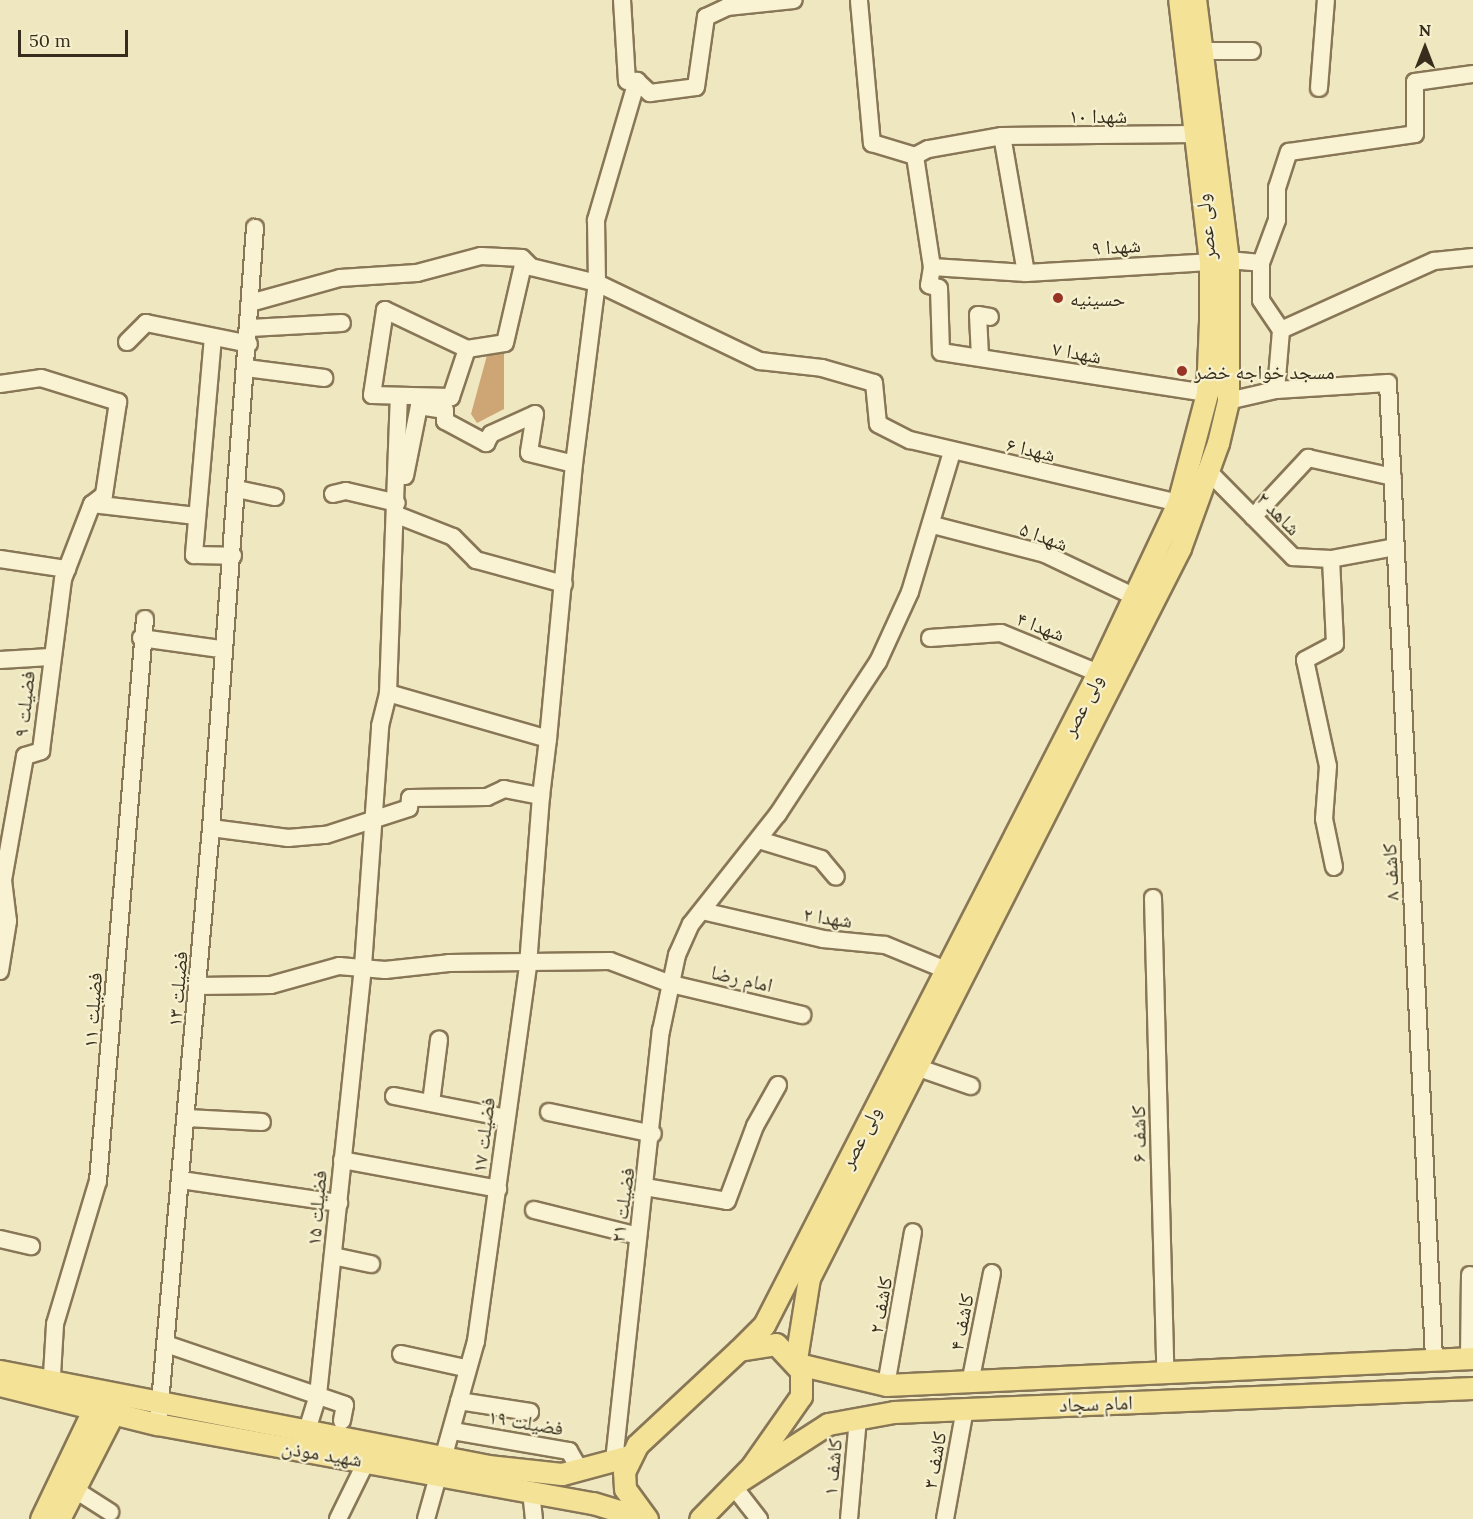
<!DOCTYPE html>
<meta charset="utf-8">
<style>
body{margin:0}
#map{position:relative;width:1473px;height:1519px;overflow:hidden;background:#efe7bf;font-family:Lora,"Noto Naskh Arabic",serif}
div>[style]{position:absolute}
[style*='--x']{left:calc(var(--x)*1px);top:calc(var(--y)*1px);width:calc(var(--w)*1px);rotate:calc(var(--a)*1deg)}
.building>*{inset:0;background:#cea574}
.roads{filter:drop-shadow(2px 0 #887757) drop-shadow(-2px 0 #887757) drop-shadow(0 2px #887757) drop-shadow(0 -2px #887757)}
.minor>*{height:16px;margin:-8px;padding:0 8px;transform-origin:8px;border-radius:8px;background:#faf3d3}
.major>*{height:21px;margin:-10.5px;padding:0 10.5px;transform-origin:10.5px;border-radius:10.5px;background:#f4e296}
.dots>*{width:16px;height:16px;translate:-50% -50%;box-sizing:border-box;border:3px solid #f6f0cf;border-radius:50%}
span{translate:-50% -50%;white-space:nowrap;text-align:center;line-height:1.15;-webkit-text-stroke:4.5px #f6f0cf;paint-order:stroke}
.street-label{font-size:20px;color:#372d1c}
.poi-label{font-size:20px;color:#372d1c}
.left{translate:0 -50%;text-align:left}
.north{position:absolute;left:1395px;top:18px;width:60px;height:60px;-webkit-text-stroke:4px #f6f0cf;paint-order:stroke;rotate:0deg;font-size:16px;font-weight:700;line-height:24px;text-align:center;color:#372d1c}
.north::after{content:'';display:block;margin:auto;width:21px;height:27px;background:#372d1c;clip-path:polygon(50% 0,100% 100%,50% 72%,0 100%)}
.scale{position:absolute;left:18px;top:30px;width:110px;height:27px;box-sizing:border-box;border:3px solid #372d1c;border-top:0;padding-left:8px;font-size:18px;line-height:21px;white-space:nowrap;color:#372d1c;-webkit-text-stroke:4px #f6f0cf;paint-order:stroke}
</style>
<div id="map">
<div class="building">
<div style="clip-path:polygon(489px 348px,504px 353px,504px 409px,477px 423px,471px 414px)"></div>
</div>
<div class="roads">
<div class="minor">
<div style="--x:622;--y:0;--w:81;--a:86.5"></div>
<div style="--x:627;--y:81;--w:10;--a:0"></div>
<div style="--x:637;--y:81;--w:18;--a:43"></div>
<div style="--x:650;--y:93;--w:46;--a:-7.4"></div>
<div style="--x:696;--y:87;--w:71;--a:-81.9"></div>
<div style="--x:706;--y:17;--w:23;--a:-25"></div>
<div style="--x:727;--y:7;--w:67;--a:-6"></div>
<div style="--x:859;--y:1;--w:143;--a:84.8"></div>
<div style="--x:872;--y:143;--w:45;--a:16.8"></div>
<div style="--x:1200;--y:51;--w:52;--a:0"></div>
<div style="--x:1319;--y:88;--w:88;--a:-85.5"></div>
<div style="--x:1194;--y:134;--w:192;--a:179.4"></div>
<div style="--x:1002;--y:136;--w:75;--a:170"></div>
<div style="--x:928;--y:149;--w:15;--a:152"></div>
<div style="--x:915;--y:156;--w:112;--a:81.3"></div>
<div style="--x:932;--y:267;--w:18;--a:99"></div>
<div style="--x:929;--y:285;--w:10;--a:17"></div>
<div style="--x:939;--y:288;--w:64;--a:88.2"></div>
<div style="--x:941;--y:352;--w:269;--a:8.8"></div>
<div style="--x:1228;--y:260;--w:33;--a:5"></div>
<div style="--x:932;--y:267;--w:94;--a:3.7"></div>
<div style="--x:1026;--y:273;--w:139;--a:-99.9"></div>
<div style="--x:1026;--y:273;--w:184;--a:-3.4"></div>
<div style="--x:250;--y:303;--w:93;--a:-15.5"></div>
<div style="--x:340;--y:278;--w:77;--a:-3.7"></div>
<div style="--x:417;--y:273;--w:66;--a:-14.9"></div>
<div style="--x:481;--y:256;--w:41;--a:2.8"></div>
<div style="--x:522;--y:258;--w:13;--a:45"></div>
<div style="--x:531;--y:267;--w:68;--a:13.6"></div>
<div style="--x:597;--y:283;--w:181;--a:25.6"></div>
<div style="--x:760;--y:361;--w:62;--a:6.4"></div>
<div style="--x:822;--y:368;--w:54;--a:16.1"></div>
<div style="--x:874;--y:383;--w:41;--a:84.4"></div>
<div style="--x:878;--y:424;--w:36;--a:27"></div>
<div style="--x:910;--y:440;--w:275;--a:13.2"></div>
<div style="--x:250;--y:328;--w:92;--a:-3.1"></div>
<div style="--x:1281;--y:330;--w:168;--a:-24.3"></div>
<div style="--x:1434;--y:261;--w:39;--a:-6"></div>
<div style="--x:213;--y:337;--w:219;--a:95"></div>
<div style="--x:194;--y:555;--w:39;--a:1"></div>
<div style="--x:127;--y:342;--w:27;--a:-45"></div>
<div style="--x:146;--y:323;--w:105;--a:11.5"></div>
<div style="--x:467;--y:349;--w:51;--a:108.4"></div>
<div style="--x:451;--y:397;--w:79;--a:-178.5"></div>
<div style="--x:372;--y:395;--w:86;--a:-81.3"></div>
<div style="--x:385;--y:310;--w:91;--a:25.4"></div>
<div style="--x:467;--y:349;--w:38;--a:-9"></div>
<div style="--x:505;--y:343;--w:84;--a:-77"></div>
<div style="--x:980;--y:357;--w:42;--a:-92.7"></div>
<div style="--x:978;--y:315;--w:12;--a:9"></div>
<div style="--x:246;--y:368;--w:79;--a:7.3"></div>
<div style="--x:0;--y:384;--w:41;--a:-8.3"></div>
<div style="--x:41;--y:378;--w:81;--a:17.3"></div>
<div style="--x:118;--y:402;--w:94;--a:98.6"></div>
<div style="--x:104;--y:495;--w:15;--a:143"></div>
<div style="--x:1276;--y:390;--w:60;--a:-85.2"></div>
<div style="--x:1281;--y:330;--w:36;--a:-124"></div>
<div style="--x:1261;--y:300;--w:37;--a:-90"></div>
<div style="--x:1261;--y:263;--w:46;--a:-69.6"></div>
<div style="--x:1277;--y:220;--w:32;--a:-90"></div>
<div style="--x:1277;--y:188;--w:38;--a:-72"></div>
<div style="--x:1289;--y:152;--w:127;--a:-8.1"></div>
<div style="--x:1415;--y:134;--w:52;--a:-90"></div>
<div style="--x:1415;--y:82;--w:59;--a:-7.9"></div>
<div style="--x:1228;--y:401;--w:49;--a:-12.9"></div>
<div style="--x:1276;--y:390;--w:112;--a:-3.6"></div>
<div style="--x:1388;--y:383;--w:978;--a:87.3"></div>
<div style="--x:1209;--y:472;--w:120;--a:45.3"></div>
<div style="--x:1293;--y:557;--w:38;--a:3"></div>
<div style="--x:1331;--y:559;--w:66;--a:-10.5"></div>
<div style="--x:405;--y:476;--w:71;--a:-78.7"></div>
<div style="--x:419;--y:406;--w:26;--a:9"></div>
<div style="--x:445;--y:410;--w:11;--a:90"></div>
<div style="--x:445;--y:421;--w:47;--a:28.2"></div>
<div style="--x:486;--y:443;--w:10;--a:-61"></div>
<div style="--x:491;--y:434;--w:48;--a:-24.4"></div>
<div style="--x:535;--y:414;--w:39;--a:99"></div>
<div style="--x:529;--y:453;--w:46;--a:13.7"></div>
<div style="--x:574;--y:464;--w:182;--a:-82.8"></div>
<div style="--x:597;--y:283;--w:63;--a:-90.9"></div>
<div style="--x:596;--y:220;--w:145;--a:-73.6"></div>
<div style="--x:237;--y:489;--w:39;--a:12"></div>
<div style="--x:333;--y:494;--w:13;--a:-13"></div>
<div style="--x:346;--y:491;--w:52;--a:13.2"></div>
<div style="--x:92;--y:504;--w:105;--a:6.6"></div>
<div style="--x:397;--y:515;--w:60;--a:21.4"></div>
<div style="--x:453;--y:537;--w:33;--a:45"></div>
<div style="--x:476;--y:560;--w:91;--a:15.3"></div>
<div style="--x:1253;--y:517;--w:81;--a:-47"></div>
<div style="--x:1308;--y:458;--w:87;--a:12.6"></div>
<div style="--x:933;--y:525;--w:116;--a:14.5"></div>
<div style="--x:1045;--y:554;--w:100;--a:25.5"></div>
<div style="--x:0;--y:559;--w:68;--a:8.5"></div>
<div style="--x:1331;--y:559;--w:85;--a:87.3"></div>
<div style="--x:1335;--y:644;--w:34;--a:152"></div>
<div style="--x:1305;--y:660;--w:108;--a:77.8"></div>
<div style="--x:1328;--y:766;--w:53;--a:94.3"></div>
<div style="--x:1324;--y:819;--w:49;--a:78.2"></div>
<div style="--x:141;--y:638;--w:80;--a:7.9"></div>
<div style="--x:930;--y:638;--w:71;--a:-4"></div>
<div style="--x:1001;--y:633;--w:105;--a:22.4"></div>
<div style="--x:0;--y:660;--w:50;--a:-3.4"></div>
<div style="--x:388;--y:693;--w:166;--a:16"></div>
<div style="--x:548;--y:739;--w:276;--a:-84.6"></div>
<div style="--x:211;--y:828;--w:78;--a:7.4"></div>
<div style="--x:288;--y:838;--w:38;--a:-5"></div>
<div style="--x:326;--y:835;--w:87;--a:-18"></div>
<div style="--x:409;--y:808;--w:10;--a:-84"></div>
<div style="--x:410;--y:798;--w:77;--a:-0.7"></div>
<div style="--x:487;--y:797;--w:19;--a:-25"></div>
<div style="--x:504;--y:789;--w:38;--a:11"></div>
<div style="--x:541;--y:796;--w:57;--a:-83"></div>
<div style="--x:759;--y:840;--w:65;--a:17"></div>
<div style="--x:821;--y:859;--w:23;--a:50"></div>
<div style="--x:1153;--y:898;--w:471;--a:88.5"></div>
<div style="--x:702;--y:911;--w:124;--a:13"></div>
<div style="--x:823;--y:939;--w:62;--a:5.5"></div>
<div style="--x:885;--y:945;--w:66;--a:22.3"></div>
<div style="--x:0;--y:971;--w:51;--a:-80.9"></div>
<div style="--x:8;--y:921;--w:41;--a:-97"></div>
<div style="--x:3;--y:880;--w:126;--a:-79.9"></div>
<div style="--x:25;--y:756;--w:17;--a:-17"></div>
<div style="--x:41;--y:751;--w:173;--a:-82.7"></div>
<div style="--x:63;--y:579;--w:80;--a:-68.9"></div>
<div style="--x:198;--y:986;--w:73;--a:-0.8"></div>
<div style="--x:271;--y:985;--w:71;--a:-15.6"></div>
<div style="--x:339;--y:966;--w:46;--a:5"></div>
<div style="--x:385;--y:970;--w:64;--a:-6.2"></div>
<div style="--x:449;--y:963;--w:161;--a:-0.7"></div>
<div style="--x:610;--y:961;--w:65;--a:20.7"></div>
<div style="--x:671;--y:984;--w:135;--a:13.3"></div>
<div style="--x:916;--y:1067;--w:58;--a:19.1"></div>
<div style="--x:394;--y:1096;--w:114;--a:11.1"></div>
<div style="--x:431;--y:1103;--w:64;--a:-82.8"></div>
<div style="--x:549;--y:1112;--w:106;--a:11.9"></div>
<div style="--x:187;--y:1118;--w:75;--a:3.1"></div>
<div style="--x:342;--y:1160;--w:159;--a:10.5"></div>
<div style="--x:181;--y:1180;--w:160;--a:8.3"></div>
<div style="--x:645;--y:1187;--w:83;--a:9.7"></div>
<div style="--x:727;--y:1201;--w:80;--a:-69.5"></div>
<div style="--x:755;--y:1126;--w:47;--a:-60.7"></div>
<div style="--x:534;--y:1210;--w:107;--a:14"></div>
<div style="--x:0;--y:1239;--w:32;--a:13"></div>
<div style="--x:333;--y:1256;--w:39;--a:12"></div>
<div style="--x:166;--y:1344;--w:189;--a:18.8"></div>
<div style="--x:345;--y:1405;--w:16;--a:101"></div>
<div style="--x:401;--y:1354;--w:66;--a:12.3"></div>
<div style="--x:1469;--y:1358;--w:83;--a:-89.3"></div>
<div style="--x:971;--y:1378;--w:107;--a:-78.7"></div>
<div style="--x:886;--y:1385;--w:155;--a:-80"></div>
<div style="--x:51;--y:1392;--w:68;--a:-86.6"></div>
<div style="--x:55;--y:1324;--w:149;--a:-73.3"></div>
<div style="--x:98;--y:1181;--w:564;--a:-85.22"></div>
<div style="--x:459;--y:1401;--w:72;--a:8.8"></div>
<div style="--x:159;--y:1414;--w:588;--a:-84.93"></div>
<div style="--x:211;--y:828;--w:602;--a:-85.81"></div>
<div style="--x:453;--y:1431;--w:118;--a:9.8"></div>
<div style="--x:569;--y:1451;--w:22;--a:60"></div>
<div style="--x:304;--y:1440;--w:47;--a:-72.7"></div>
<div style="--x:318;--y:1395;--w:431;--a:-84"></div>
<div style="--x:363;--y:966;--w:241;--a:-85.9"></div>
<div style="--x:380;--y:726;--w:34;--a:-76"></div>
<div style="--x:388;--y:693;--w:295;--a:-87.9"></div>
<div style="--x:614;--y:1461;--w:433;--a:-83.8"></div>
<div style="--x:661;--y:1031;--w:78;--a:-78.1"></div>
<div style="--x:677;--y:955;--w:34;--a:-66"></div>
<div style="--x:691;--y:924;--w:140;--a:-51.7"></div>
<div style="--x:778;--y:814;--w:182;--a:-56.7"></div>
<div style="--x:878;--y:662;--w:77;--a:-65.4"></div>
<div style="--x:910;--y:592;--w:146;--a:-73.3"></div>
<div style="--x:734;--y:1487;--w:41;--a:52"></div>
<div style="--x:74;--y:1489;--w:43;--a:32.6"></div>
<div style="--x:531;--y:1491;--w:28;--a:84"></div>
<div style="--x:338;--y:1519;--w:75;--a:-63.8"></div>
<div style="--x:426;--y:1519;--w:185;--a:-74.3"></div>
<div style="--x:476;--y:1341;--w:380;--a:-82.1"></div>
<div style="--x:528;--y:965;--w:169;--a:-85.6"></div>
<div style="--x:849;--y:1519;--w:101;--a:-84.9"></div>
<div style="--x:945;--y:1519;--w:112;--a:-79.7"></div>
</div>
<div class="major">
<div style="--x:739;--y:1350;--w:35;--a:-45"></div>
<div style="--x:764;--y:1325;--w:733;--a:-62.88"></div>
<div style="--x:1098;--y:673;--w:188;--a:-64.8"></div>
<div style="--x:1178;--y:503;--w:114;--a:-75.2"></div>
<div style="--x:1207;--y:393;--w:72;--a:-87.6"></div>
<div style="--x:1210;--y:321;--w:59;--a:-90"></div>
<div style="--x:1210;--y:262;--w:264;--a:-96.7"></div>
<div style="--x:796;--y:1359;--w:82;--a:-80.9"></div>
<div style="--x:809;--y:1278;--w:819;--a:-63.06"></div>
<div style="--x:1180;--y:548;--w:112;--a:-70.1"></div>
<div style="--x:1218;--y:443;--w:43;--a:-76.6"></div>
<div style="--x:1228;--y:401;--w:141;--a:-90"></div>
<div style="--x:1228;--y:260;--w:262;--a:-97.2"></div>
<div style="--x:798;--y:1364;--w:90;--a:13.4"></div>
<div style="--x:886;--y:1385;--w:588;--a:-2.63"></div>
<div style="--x:0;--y:1371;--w:497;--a:11"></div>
<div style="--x:488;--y:1466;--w:74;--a:6.2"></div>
<div style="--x:562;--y:1474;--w:69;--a:-15"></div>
<div style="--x:0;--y:1385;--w:162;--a:14"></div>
<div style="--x:157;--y:1424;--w:443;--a:10.3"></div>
<div style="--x:593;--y:1503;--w:54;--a:17.1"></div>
<div style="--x:738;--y:1482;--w:107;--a:-32.8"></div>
<div style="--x:828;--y:1424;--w:67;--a:-10.3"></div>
<div style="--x:894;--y:1412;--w:579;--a:-2.37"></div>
<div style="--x:41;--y:1519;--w:134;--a:-64.4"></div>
<div style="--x:59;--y:1519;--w:131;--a:-62.9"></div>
<div style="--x:647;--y:1519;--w:37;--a:-126"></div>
<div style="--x:625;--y:1489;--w:17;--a:-93"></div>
<div style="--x:624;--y:1472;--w:30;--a:-64"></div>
<div style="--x:637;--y:1445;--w:139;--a:-43"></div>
<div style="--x:739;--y:1350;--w:37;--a:-9"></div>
<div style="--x:776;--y:1344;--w:37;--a:47"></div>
<div style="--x:801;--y:1371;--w:25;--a:90"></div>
<div style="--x:801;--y:1396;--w:85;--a:125"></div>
<div style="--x:752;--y:1466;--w:74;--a:134.5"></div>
</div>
</div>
<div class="dots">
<div style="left:1058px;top:298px;background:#983426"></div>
<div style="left:1182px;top:371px;background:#983426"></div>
</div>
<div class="street-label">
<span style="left:1098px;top:115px">شهدا ۱۰</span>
<span style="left:1205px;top:227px;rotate:-96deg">ولی عصر</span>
<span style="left:1116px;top:246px;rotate:-4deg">شهدا ۹</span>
<span style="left:1077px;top:352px;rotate:10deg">شهدا ۷</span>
<span style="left:1031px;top:449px;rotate:13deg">شهدا ۶</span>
<span style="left:1279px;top:513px;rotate:45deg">شاهد ۲</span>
<span style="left:1044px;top:536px;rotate:20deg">شهدا ۵</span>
<span style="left:1041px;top:626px;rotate:21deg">شهدا ۴</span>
<span style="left:24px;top:704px;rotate:-84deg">فضیلت ۹</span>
<span style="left:1082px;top:705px;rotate:-63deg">ولی عصر</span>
<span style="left:1390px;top:872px;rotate:-93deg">کاشف ۸</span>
<span style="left:828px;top:917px;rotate:8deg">شهدا ۲</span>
<span style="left:742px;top:978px;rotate:13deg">امام رضا</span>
<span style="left:177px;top:989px;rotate:-85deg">فضیلت ۱۳</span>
<span style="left:92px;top:1010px;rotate:-86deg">فضیلت ۱۱</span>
<span style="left:1138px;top:1134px;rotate:-91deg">کاشف ۶</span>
<span style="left:483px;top:1135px;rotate:-83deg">فضیلت ۱۷</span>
<span style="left:860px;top:1137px;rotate:-63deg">ولی عصر</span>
<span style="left:622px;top:1205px;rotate:-82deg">فضیلت ۲۱</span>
<span style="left:316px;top:1208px;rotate:-85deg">فضیلت ۱۵</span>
<span style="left:880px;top:1305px;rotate:-80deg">کاشف ۲</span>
<span style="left:961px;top:1322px;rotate:-79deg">کاشف ۴</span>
<span style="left:1096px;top:1403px;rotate:-2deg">امام سجاد</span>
<span style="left:526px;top:1422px;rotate:9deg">فضیلت ۱۹</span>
<span style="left:322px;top:1453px;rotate:9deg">شهید موذن</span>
<span style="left:934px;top:1460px;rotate:-80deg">کاشف ۳</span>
<span style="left:832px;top:1467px;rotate:-85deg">کاشف ۱</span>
</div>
<div class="poi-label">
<span class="left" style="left:1070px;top:298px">حسینیه</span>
<span class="left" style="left:1194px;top:371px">مسجد خواجه خضر</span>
</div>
<div class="north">N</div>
<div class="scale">50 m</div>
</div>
